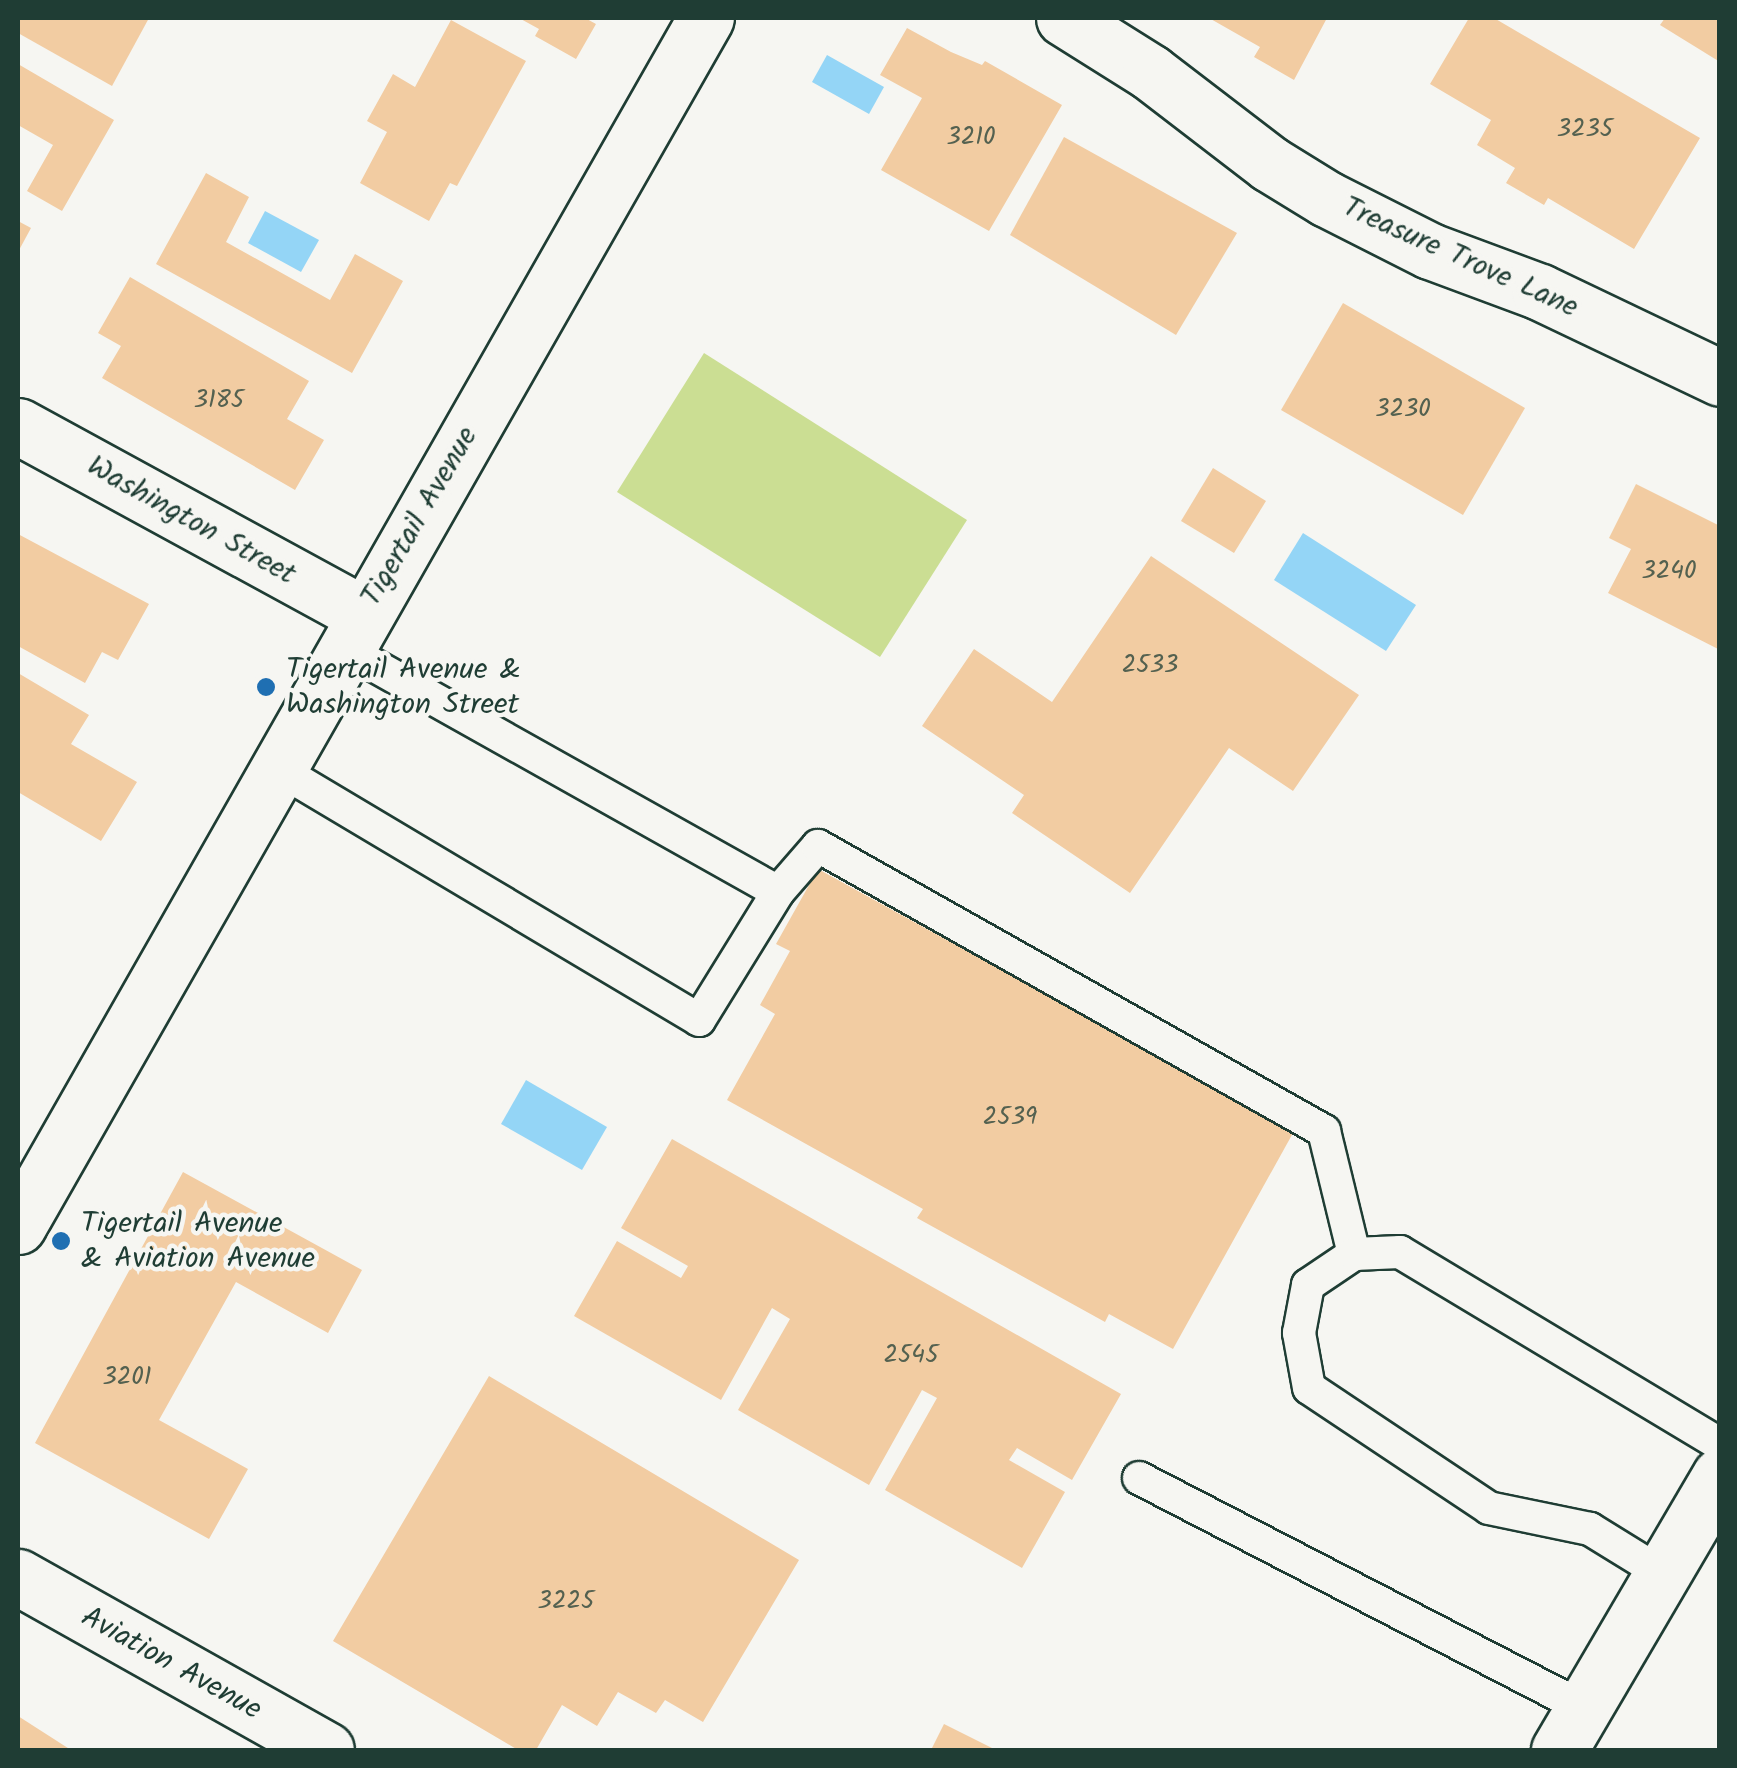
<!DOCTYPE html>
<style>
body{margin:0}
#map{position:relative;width:1737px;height:1768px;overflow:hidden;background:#f6f6f2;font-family:Kalam,sans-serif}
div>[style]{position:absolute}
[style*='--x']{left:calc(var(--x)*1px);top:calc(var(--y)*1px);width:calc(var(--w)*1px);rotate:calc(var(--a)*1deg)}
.green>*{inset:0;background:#cbde93}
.water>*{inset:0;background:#94d5f6}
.building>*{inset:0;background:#f2cca2}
.roads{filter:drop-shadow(2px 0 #1f3d34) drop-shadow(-2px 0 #1f3d34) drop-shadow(0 2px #1f3d34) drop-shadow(0 -2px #1f3d34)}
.lane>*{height:32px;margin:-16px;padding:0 16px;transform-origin:16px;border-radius:16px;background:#f6f6f2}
.street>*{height:55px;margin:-27.5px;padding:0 27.5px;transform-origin:27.5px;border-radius:27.5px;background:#f6f6f2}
.secondary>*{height:55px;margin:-27.5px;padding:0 27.5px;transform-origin:27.5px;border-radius:27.5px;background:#f6f6f2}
.dots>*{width:28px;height:28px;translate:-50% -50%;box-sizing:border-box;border:5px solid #f6f6f2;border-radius:50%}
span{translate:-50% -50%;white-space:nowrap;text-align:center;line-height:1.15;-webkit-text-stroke:9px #f6f6f2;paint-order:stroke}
.number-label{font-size:25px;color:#546150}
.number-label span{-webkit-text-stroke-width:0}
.street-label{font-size:30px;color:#1f3d34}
.poi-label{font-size:30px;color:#1f3d34}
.left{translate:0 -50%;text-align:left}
.frame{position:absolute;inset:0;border:20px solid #1f3d34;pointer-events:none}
</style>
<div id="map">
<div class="green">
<div style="clip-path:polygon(704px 353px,967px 520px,880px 657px,617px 492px)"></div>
</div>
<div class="water">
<div style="clip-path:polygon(827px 55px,884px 87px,869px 114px,812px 82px)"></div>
<div style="clip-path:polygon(265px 211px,319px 240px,301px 272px,248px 243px)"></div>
<div style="clip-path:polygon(1303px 533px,1416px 605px,1386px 651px,1274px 580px)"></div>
<div style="clip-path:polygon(526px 1080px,607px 1127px,582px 1170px,501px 1124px)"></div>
</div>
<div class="building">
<div style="clip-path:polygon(18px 18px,149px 18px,112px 86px,18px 33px)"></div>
<div style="clip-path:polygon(519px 18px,585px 18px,596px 24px,576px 59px,535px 36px,539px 29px)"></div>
<div style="clip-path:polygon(1209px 18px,1327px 18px,1294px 80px,1254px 57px,1260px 47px)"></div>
<div style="clip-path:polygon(1469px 18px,1494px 18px,1700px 138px,1634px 249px,1548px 198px,1544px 205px,1506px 183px,1515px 168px,1477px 145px,1491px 120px,1430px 84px)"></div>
<div style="clip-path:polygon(1665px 18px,1720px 18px,1720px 62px,1660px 25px)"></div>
<div style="clip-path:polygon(451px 20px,526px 61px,457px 186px,450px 183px,429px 221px,360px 183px,387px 132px,367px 121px,393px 74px,415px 87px)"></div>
<div style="clip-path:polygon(907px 28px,951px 52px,982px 65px,985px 61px,1062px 105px,989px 231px,881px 170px,922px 98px,880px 75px)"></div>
<div style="clip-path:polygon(18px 64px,114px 120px,62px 211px,27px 191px,53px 145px,18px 125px)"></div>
<div style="clip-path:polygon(1064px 137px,1237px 233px,1176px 335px,1010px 235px)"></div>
<div style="clip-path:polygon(206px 173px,249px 197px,226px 242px,330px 300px,355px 254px,403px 281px,352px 373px,156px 264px)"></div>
<div style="clip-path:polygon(18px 221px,31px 228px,18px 252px)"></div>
<div style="clip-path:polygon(130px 277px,309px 381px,287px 419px,324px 440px,295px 490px,102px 378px,121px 346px,98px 333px)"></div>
<div style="clip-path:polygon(1343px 303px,1525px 408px,1463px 515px,1281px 410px)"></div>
<div style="clip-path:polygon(1213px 468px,1266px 501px,1234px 553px,1181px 521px)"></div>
<div style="clip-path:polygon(1636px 484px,1720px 526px,1720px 650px,1608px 593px,1631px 549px,1609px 538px)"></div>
<div style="clip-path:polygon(18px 534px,149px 604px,118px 660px,102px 652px,85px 683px,18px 646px)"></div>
<div style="clip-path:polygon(1151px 556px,1359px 695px,1293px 791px,1229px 748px,1130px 893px,1012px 813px,1024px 795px,922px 726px,974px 649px,1052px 702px)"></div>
<div style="clip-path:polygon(18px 673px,89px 715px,71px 744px,137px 782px,101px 841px,18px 792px)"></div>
<div style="clip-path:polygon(818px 869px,1043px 993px,1047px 985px,1175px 1055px,1169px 1065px,1293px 1133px,1173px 1349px,1109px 1314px,1105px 1322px,917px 1218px,923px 1209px,727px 1100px,775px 1014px,760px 1005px,790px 951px,776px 944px)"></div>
<div style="clip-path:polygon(672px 1139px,1121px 1394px,1072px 1480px,1017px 1448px,1009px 1460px,1065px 1492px,1022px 1568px,885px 1490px,937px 1398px,922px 1390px,869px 1485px,738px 1410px,790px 1319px,772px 1308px,721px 1400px,574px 1316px,617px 1241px,681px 1278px,688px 1266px,621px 1228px)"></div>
<div style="clip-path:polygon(183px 1172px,362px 1270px,328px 1333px,236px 1282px,159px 1420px,248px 1469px,209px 1539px,35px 1443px)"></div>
<div style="clip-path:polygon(489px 1376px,799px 1560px,703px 1722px,665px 1700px,656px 1713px,618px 1692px,597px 1726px,562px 1705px,536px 1750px,518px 1750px,333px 1641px)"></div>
<div style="clip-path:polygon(18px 1716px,71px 1750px,18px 1750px)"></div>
<div style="clip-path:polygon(944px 1724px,996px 1750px,931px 1750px)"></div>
</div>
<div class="roads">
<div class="lane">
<div style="--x:280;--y:770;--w:488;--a:30.8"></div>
<div style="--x:699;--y:1020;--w:150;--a:-58.3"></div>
<div style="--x:778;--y:892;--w:495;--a:-150.7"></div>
<div style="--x:778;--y:892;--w:61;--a:-49"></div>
<div style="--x:818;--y:846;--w:581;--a:29.39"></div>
<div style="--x:1324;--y:1131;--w:127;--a:76.3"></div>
<div style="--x:1139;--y:1478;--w:501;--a:27.33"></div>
<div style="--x:1663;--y:1574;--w:86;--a:-148.3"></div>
<div style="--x:1590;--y:1529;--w:103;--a:-168.3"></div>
<div style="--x:1489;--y:1508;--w:216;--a:-146.3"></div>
<div style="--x:1309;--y:1388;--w:56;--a:-100.3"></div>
<div style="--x:1299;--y:1333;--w:49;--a:-79.4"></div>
<div style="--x:1308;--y:1285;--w:55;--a:-34"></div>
<div style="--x:1354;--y:1254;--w:46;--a:-2.5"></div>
<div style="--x:1400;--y:1252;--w:373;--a:31"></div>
</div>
<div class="street">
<div style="--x:1064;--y:18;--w:102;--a:32.1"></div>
<div style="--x:1150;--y:72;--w:151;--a:37.5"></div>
<div style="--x:1270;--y:164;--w:67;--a:31.6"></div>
<div style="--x:1327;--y:199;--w:115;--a:26.8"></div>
<div style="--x:1430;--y:251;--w:117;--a:20.4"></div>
<div style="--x:1540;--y:292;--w:199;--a:25.5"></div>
<div style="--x:18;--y:426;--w:394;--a:28.6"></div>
</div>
<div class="secondary">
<div style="--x:18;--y:1226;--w:1390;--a:-60.34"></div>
<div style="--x:18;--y:1577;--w:353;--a:29.3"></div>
<div style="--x:1559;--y:1750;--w:318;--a:-59.6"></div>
</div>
</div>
<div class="dots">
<div style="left:266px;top:687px;background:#1f6fb2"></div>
<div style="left:61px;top:1241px;background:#1f6fb2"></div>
</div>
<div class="number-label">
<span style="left:1585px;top:129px">3235</span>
<span style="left:971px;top:137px">3210</span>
<span style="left:219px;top:400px">3185</span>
<span style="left:1403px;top:409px">3230</span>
<span style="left:1669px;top:571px">3240</span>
<span style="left:1150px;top:665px">2533</span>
<span style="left:1010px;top:1117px">2539</span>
<span style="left:911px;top:1355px">2545</span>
<span style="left:127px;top:1377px">3201</span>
<span style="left:566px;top:1601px">3225</span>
</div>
<div class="street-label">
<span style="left:1460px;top:258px;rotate:24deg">Treasure Trove Lane</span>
<span style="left:420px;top:517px;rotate:-60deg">Tigertail Avenue</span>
<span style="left:191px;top:521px;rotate:29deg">Washington Street</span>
<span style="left:171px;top:1664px;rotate:29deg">Aviation Avenue</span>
</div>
<div class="poi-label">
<span class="left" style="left:286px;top:687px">Tigertail Avenue &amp;<br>Washington Street</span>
<span class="left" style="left:81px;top:1241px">Tigertail Avenue<br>&amp; Aviation Avenue</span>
</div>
<div class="frame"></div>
</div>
